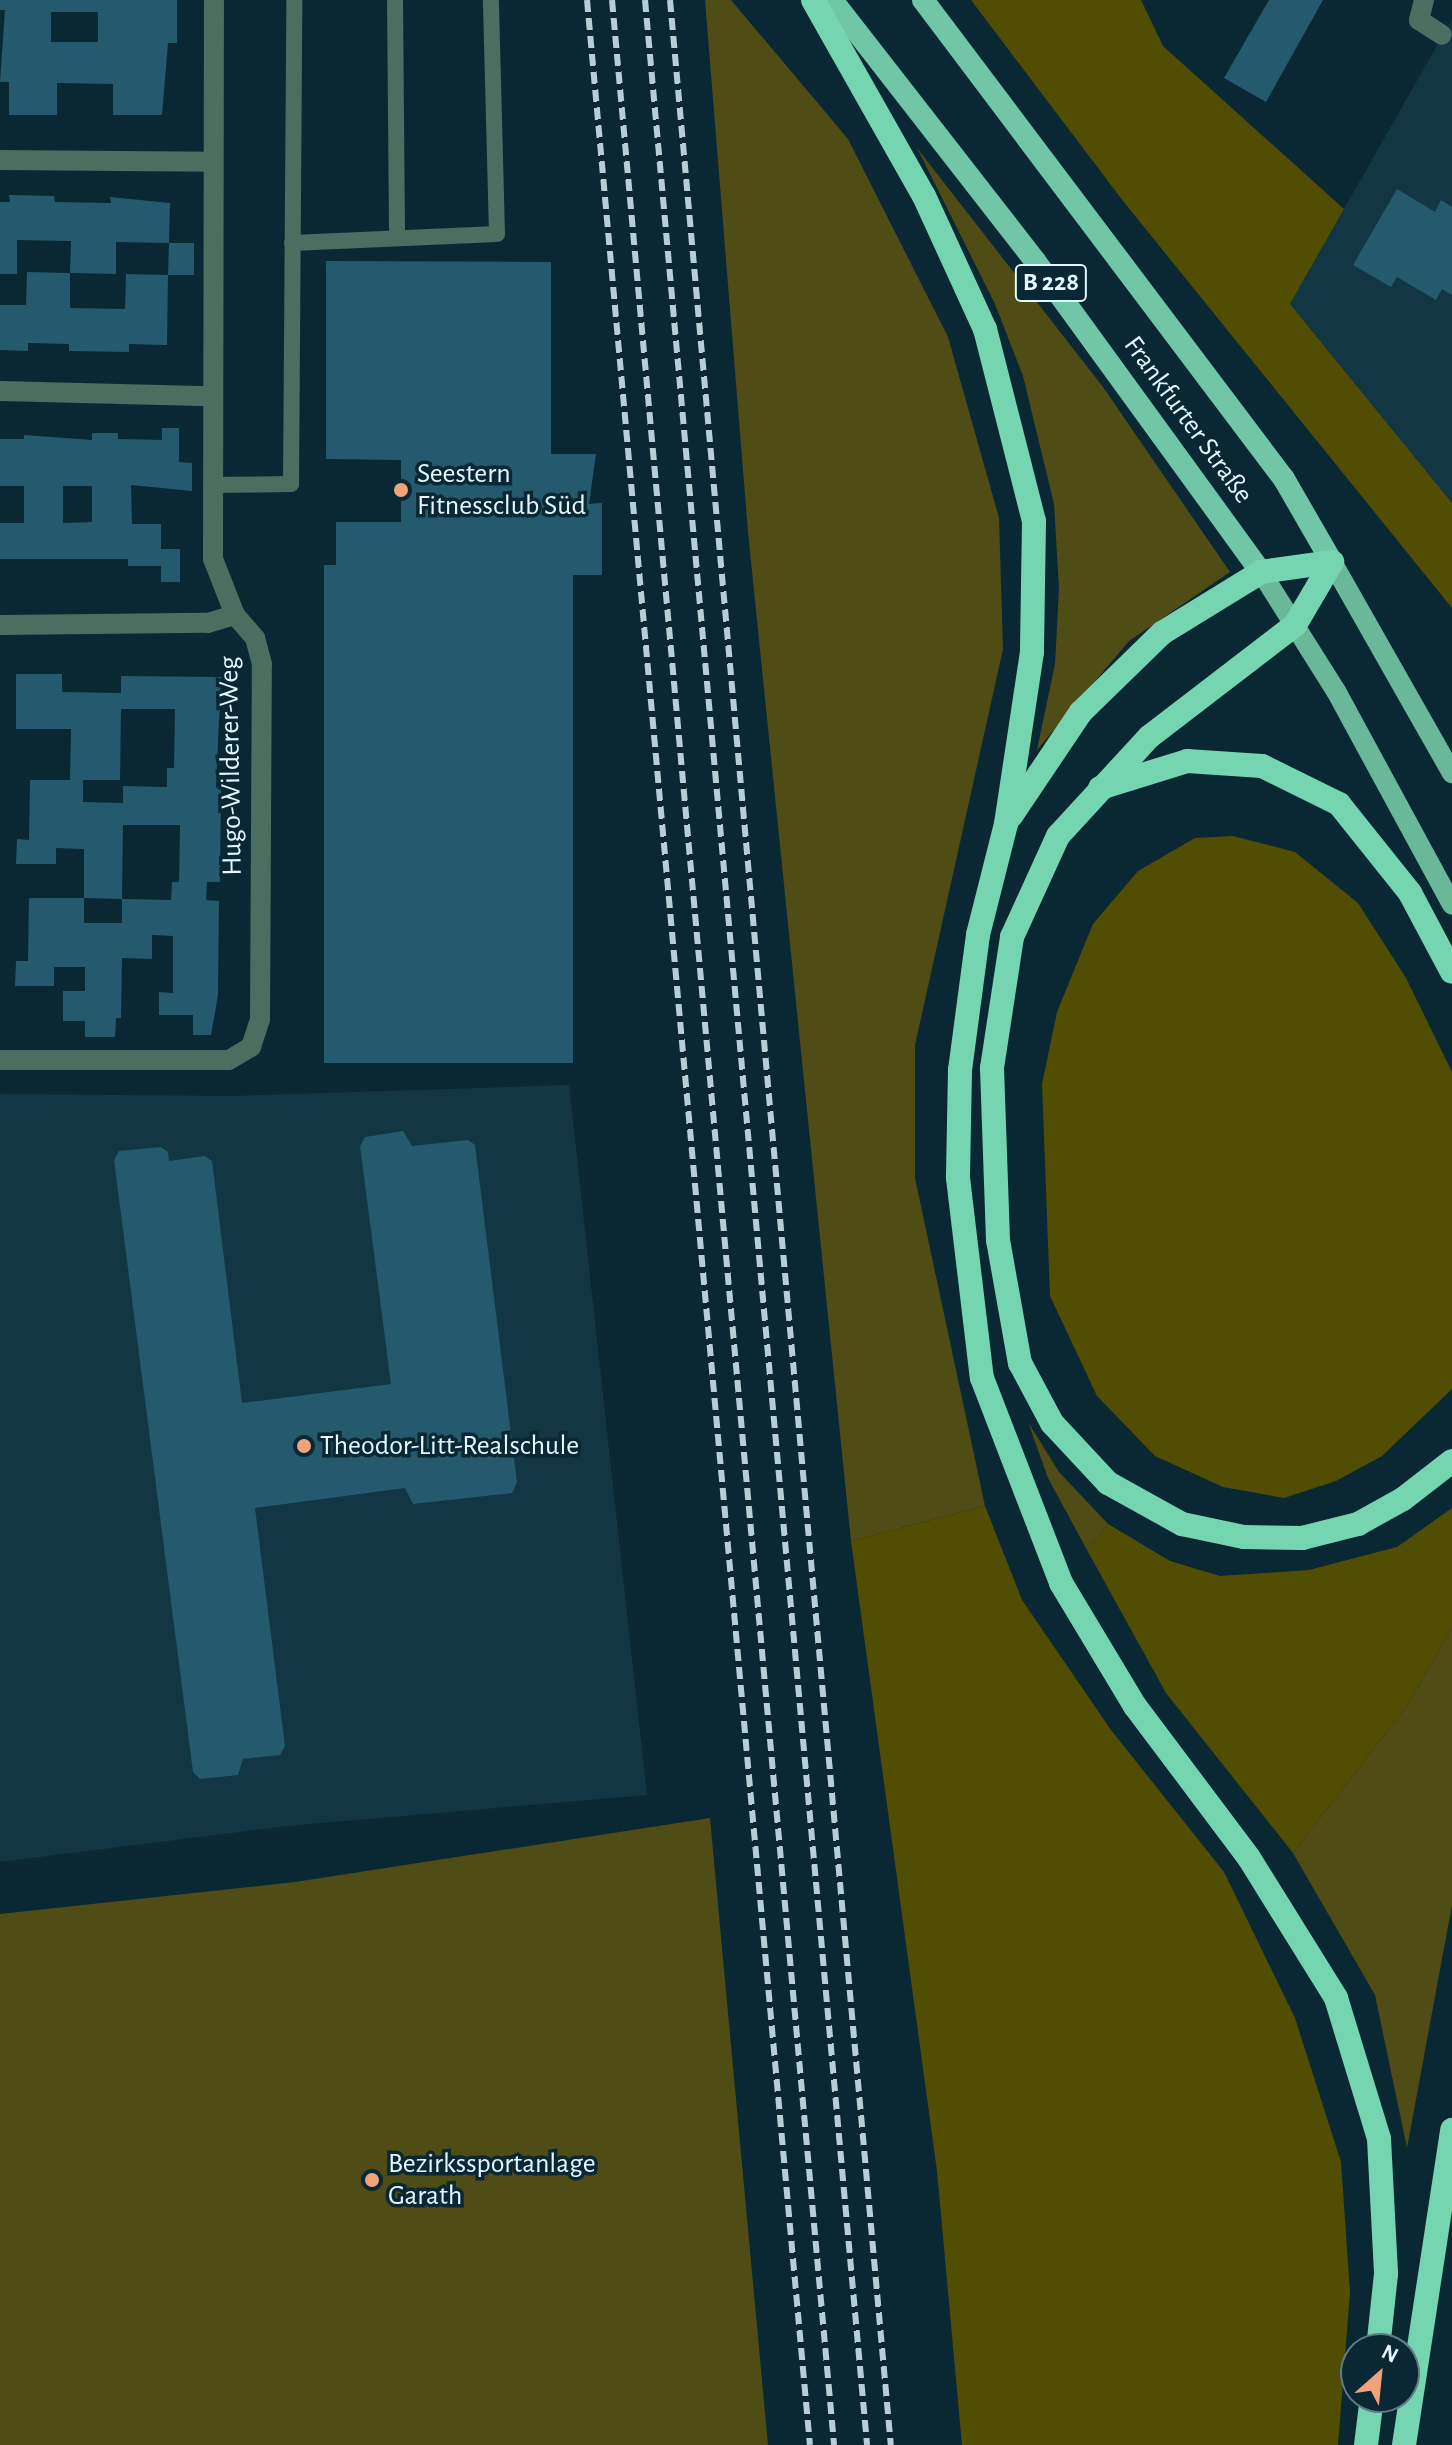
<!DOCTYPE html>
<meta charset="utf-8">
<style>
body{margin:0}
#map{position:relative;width:1452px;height:2445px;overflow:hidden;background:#092834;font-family:"Alegreya Sans",sans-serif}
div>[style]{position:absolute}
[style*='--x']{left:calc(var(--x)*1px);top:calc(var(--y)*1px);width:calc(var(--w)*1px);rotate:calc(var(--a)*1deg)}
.built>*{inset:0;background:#133644}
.green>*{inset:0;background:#4f4c16}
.forest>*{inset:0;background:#514e03}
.building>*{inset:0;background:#25596e}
.service>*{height:16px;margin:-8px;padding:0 8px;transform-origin:8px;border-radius:8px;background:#4a6e5f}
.minor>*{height:20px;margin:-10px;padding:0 10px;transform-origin:10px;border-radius:10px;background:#4a6e5f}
.primary>*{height:20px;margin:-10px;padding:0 10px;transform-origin:10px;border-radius:10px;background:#6ab89a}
.trunk>*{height:22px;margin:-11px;padding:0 11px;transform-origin:11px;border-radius:11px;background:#70c6a6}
.motorway>*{height:24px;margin:-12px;padding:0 12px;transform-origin:12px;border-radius:12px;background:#76d5b1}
.rail>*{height:6px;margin-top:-3px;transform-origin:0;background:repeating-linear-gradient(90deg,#b8cdd6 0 12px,transparent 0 18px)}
.dots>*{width:22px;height:22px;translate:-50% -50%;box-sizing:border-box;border:4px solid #092834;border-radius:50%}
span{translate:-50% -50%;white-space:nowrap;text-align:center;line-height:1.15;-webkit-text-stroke:7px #092834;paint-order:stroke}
.shield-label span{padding:2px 6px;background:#092834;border:2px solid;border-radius:6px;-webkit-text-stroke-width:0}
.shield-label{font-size:26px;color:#e5f7ff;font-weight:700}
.street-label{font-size:28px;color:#e5f7ff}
.poi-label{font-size:28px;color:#e5f7ff}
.left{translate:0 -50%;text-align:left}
.north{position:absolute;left:1340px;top:2333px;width:80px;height:80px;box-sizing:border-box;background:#092834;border:2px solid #617b85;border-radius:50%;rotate:27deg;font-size:22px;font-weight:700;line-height:32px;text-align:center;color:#e5f7ff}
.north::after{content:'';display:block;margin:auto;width:28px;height:36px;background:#f1a27b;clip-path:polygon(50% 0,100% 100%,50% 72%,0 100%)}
</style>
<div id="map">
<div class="built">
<div style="clip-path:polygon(1452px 19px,1452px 503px,1290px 304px)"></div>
<div style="clip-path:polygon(569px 1085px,647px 1795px,287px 1826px,0 1862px,0 1094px,234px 1096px)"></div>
</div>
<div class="green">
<div style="clip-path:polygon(705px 0,731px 0,848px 139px,948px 337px,999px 518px,1003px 649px,915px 1045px,915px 1178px,985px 1506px,851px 1541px,748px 532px)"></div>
<div style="clip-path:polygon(917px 148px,1103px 387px,1230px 572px,1129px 641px,1037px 750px,1055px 664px,1059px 588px,1054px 504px,1023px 376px,995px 304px)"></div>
<div style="clip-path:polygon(1028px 1422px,1059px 1472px,1108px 1524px,1087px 1550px,1048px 1478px)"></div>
<div style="clip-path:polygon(1452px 1628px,1452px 1905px,1407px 2148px,1375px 1995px,1293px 1853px,1407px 1706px)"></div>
<div style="clip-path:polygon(710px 1818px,768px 2445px,0 2445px,0 1914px,295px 1882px)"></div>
</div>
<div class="forest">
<div style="clip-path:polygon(971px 0,1141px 0,1163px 46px,1344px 209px,1290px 304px,1452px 503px,1452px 608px,1123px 201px)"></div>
<div style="clip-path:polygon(1233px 836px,1295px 852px,1358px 903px,1406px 978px,1452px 1072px,1452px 1389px,1382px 1456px,1336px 1481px,1284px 1498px,1223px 1487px,1155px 1456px,1097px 1396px,1050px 1296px,1042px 1084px,1057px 1012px,1093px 924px,1138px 871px,1195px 838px)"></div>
<div style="clip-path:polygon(985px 1506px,1022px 1600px,1111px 1730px,1224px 1872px,1295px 2018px,1341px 2162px,1350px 2292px,1338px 2445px,962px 2445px,937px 2171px,851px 1541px)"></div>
<div style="clip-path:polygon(1452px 1508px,1452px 1628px,1407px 1706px,1293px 1853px,1166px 1693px,1087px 1550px,1108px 1524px,1170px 1561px,1220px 1576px,1309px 1570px,1397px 1547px)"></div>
</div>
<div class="building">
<div style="clip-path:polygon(evenodd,0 0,177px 0,177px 43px,168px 43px,162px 115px,113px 115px,113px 84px,57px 83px,57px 115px,9px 115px,9px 82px,0 82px,5px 10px,0 10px,0 0,51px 12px,98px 12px,98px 42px,51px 42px,51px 12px)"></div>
<div style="clip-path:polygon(1269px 0,1323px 0,1266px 102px,1224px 78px)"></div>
<div style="clip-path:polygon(1397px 189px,1435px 212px,1441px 200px,1452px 207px,1452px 295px,1442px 289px,1436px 300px,1397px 277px,1391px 287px,1353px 265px)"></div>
<div style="clip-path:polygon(9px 195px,54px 196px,55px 202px,111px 203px,110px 197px,170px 203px,169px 243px,194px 243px,194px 275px,168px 275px,169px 243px,116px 242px,116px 274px,70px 273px,71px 241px,17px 240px,17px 274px,0 274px,0 202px,10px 202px)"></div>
<div style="clip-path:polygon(326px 261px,551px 262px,551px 454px,596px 454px,589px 504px,602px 503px,602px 575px,573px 575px,573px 1063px,324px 1063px,324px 565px,336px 565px,336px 522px,401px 522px,401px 460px,326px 459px)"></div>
<div style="clip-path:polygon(27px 272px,70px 273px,70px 308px,125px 309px,126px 274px,168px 275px,167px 345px,129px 344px,129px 352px,69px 351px,69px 344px,28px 343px,28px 351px,0 350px,0 305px,26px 305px)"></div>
<div style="clip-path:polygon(evenodd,162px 428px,179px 428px,179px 462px,192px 463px,192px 491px,131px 485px,132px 524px,161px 524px,161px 549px,180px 549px,180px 582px,161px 582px,161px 566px,128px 566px,128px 559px,0 559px,0 523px,24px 523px,24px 486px,0 486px,0 439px,24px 439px,24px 435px,92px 440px,92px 433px,118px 433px,118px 439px,162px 440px,162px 428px,63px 486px,92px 486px,92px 522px,63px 523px,63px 486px)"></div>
<div style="clip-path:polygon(evenodd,16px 674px,62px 674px,62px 692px,121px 693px,121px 676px,221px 677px,216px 788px,221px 787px,220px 882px,207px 882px,206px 900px,219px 901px,218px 995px,211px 1035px,193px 1035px,193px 1015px,159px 1015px,159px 992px,173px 993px,173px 936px,152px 935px,152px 959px,122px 958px,121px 1018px,116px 1018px,115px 1037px,85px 1037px,85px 1021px,63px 1021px,63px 991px,85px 991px,85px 967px,54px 967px,54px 986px,15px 986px,16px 961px,28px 961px,29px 898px,84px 898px,84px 849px,56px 848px,56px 864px,16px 864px,17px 839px,29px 840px,30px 780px,70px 780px,71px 729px,16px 729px,16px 674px,121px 709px,175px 709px,174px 768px,167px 768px,167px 787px,123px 786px,123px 803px,83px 802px,83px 780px,120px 780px,121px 709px,16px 674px,123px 825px,180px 825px,179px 882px,172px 882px,171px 900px,122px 899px,123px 825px,16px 674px,84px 898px,122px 899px,122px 923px,84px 923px,84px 898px)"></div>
<div style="clip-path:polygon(403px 1131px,412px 1146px,468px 1140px,475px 1145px,517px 1482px,512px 1493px,413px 1504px,405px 1488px,255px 1508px,285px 1746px,280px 1755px,243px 1759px,238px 1775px,200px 1779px,193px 1772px,114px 1160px,119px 1151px,161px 1147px,168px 1152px,169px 1161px,205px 1156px,212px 1161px,242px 1403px,391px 1384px,360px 1146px,365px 1137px)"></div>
</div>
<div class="service">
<div style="--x:395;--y:0;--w:238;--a:89.5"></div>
<div style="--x:292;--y:243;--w:205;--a:-2.5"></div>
<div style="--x:497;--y:234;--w:234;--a:-91.5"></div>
<div style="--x:211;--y:485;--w:80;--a:-0.7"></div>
<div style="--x:291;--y:484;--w:484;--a:-89.6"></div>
</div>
<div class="minor">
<div style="--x:1424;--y:0;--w:21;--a:104"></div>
<div style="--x:1419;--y:20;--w:27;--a:33"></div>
<div style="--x:0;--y:160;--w:212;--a:0.5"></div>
<div style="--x:0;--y:391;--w:210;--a:1.4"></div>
<div style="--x:0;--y:625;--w:208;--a:-0.6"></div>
<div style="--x:208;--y:623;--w:28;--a:-17"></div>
<div style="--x:0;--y:1060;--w:229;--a:0"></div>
<div style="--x:229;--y:1060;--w:26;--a:-31"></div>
<div style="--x:251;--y:1047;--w:28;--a:-72"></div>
<div style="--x:260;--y:1020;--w:356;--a:-89.7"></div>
<div style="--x:262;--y:664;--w:27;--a:-105"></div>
<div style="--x:255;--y:638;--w:30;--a:-131"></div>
<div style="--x:235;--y:615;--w:60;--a:-111.4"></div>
<div style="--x:213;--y:559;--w:559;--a:-89.9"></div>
</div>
<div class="primary">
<div style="--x:1332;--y:562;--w:243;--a:60.4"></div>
<div style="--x:1261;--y:572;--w:141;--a:57.8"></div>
<div style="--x:1336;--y:691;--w:243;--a:61.5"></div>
</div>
<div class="trunk">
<div style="--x:832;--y:0;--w:331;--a:52.1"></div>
<div style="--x:1035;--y:261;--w:384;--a:54"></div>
<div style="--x:923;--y:0;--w:600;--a:53"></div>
<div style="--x:1284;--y:479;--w:96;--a:60"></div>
</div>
<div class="motorway">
<div style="--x:813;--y:0;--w:225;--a:60.5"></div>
<div style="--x:924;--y:196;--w:146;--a:65.4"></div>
<div style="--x:985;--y:329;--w:198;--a:75.7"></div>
<div style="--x:1034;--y:521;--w:131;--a:90.9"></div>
<div style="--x:1032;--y:652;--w:174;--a:98.6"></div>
<div style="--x:1006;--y:824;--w:114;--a:104.2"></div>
<div style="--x:978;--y:935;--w:136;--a:97.6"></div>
<div style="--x:960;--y:1070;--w:108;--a:91.1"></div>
<div style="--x:958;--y:1178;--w:201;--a:83.2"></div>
<div style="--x:982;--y:1378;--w:220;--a:68.9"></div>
<div style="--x:1061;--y:1583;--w:144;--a:59"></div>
<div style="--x:1135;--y:1706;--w:190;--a:53.1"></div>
<div style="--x:1249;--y:1858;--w:165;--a:58.1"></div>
<div style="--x:1336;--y:1998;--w:147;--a:73"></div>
<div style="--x:1379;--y:2139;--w:135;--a:87"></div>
<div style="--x:1386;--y:2274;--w:75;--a:96.1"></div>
<div style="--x:1332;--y:562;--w:73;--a:120.4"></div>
<div style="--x:1295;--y:625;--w:184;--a:142.5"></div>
<div style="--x:1149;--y:737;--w:134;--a:132.6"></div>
<div style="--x:1058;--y:836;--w:111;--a:114.5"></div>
<div style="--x:1012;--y:937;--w:133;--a:98.7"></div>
<div style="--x:992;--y:1068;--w:172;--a:88"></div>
<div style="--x:998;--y:1240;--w:125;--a:79.9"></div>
<div style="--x:1020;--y:1363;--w:68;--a:61.9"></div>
<div style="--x:1052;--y:1423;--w:82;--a:47"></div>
<div style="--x:1108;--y:1483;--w:85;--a:29"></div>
<div style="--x:1182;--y:1524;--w:63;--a:11.8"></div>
<div style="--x:1244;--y:1537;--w:58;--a:1"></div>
<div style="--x:1302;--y:1538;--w:58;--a:-14"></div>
<div style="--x:1358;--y:1524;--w:51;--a:-29.1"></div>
<div style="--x:1403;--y:1499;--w:62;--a:-37.8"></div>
<div style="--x:1100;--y:788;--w:91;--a:-17.2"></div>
<div style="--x:1187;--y:761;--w:75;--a:3.8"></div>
<div style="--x:1262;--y:766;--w:86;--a:26.3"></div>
<div style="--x:1339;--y:804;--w:114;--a:51.4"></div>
<div style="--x:1410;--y:893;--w:89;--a:62"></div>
<div style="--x:1011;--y:816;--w:125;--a:-56.1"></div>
<div style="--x:1081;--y:712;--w:113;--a:-44.3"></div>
<div style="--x:1162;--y:633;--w:116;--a:-31.6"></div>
<div style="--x:1261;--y:572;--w:72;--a:-8"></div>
<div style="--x:1366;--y:2445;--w:48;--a:-82.9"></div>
<div style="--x:1404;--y:2445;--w:319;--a:-81.3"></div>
</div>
<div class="rail">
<div style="--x:587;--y:0;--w:2455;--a:84.79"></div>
<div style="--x:612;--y:0;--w:2455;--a:84.81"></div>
<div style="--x:645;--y:0;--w:2455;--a:84.81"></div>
<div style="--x:670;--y:0;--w:2455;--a:84.84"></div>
</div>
<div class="dots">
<div style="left:401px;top:490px;background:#f1a27b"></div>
<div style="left:304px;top:1446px;background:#f1a27b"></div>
<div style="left:372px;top:2180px;background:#f1a27b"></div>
</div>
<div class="shield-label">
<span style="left:1051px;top:283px">B 228</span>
</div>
<div class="street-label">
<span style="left:1188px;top:420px;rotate:54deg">Frankfurter Straße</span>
<span style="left:231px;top:766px;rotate:-91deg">Hugo-Wilderer-Weg</span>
</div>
<div class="poi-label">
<span class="left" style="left:417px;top:490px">Seestern<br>Fitnessclub Süd</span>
<span class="left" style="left:320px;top:1446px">Theodor-Litt-Realschule</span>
<span class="left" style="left:388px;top:2180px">Bezirkssportanlage<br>Garath</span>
</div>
<div class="north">N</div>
</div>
